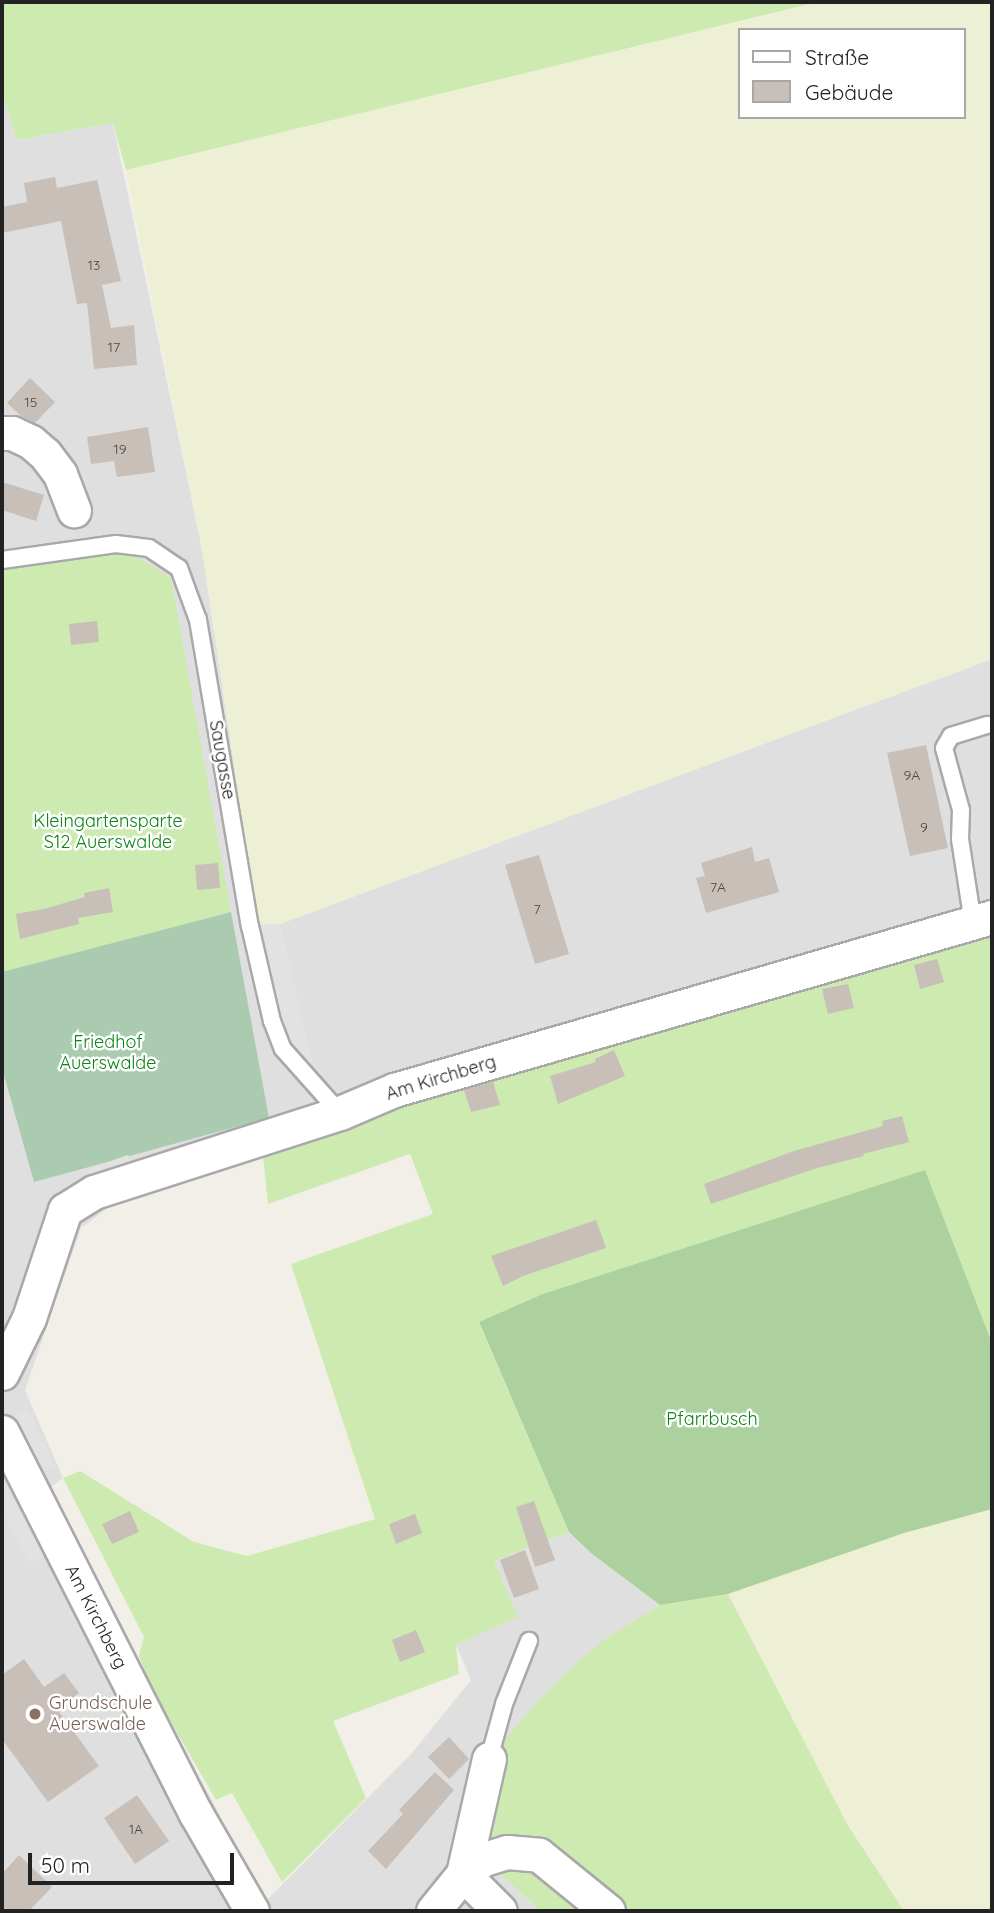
<!DOCTYPE html>
<meta charset="utf-8">
<style>
body{margin:0}
#map{position:relative;width:994px;height:1913px;overflow:hidden;background:#f2efe9;font-family:Quicksand,sans-serif}
div>[style]{position:absolute}
[style*='--x']{left:calc(var(--x)*1px);top:calc(var(--y)*1px);width:calc(var(--w)*1px);rotate:calc(var(--a)*1deg)}
.residential>*{inset:0;background:#e0dfdf}
.farmland>*{inset:0;background:#eef0d5}
.grass>*{inset:0;background:#cdebb0}
.forest>*{inset:0;background:#add19e}
.cemetery>*{inset:0;background:#aacbaf}
.parking>*{inset:0;background:#e2e2e2}
.building>*{inset:0;background:#c7bfb8}
.roads{filter:drop-shadow(2px 0 #a9a9a9) drop-shadow(-2px 0 #a9a9a9) drop-shadow(0 2px #a9a9a9) drop-shadow(0 -2px #a9a9a9)}
.lane>*{height:16px;margin:-8px;padding:0 8px;transform-origin:8px;border-radius:8px;background:#fff}
.street>*{height:33px;margin:-16.5px;padding:0 16.5px;transform-origin:16.5px;border-radius:16.5px;background:#fff}
.dots>*{width:19px;height:19px;translate:-50% -50%;box-sizing:border-box;border:4px solid #fff;border-radius:50%}
span{translate:-50% -50%;white-space:nowrap;text-align:center;line-height:1.15;-webkit-text-stroke:5px #fff;paint-order:stroke}
.number-label{font-size:14px;color:#4b4948}
.number-label span{-webkit-text-stroke-width:0}
.street-label{font-size:18px;color:#222}
.park-label{font-size:18px;color:#0c8416}
.education-label{font-size:18px;color:#785e54}
.left{translate:0 -50%;text-align:left}
.frame{position:absolute;inset:0;border:4px solid #222;pointer-events:none}
.legend{position:absolute;left:738px;top:28px;width:228px;height:91px;box-sizing:border-box;background:#fff;border:2px solid #a7a7a7;margin:0;padding:9px 12px;list-style:none;font-size:21px;color:#222}
.legend li{display:flex;align-items:center;gap:14px;height:35px}
.legend b{width:35px;border:2px solid #a7a7a7}
.scale{position:absolute;left:28px;top:1853px;width:206px;height:32px;box-sizing:border-box;border:4px solid #222;border-top:0;padding-left:9px;font-size:21px;line-height:24px;white-space:nowrap;color:#222;-webkit-text-stroke:5px #fff;paint-order:stroke}
</style>
<div id="map">
<div class="residential">
<div style="clip-path:polygon(2px 94px,17px 140px,113px 123px,201px 544px,258px 925px,280px 924px,992px 659px,992px 934px,416px 1098px,263px 1155px,113px 1204px,81px 1228px,25px 1390px,63px 1478px,48px 1489px,265px 1902px,412px 1753px,471px 1680px,456px 1645px,518px 1617px,494px 1561px,569px 1532px,592px 1554px,660px 1605px,583px 1657px,534px 1705px,490px 1759px,508px 1763px,484px 1859px,540px 1911px,2px 1911px)"></div>
</div>
<div class="farmland">
<div style="clip-path:polygon(evenodd,818px 2px,992px 2px,992px 659px,280px 924px,258px 925px,201px 544px,126px 170px,818px 2px,740px 30px,964px 30px,964px 117px,740px 117px,740px 30px)"></div>
<div style="clip-path:polygon(992px 1509px,992px 1911px,904px 1911px,847px 1824px,728px 1594px,904px 1533px)"></div>
</div>
<div class="grass">
<div style="clip-path:polygon(2px 2px,818px 2px,126px 170px,113px 123px,17px 140px,2px 94px)"></div>
<div style="clip-path:polygon(128px 551px,171px 578px,231px 912px,2px 972px,2px 570px)"></div>
<div style="clip-path:polygon(992px 934px,992px 1343px,925px 1170px,479px 1323px,569px 1532px,494px 1561px,518px 1617px,456px 1645px,459px 1674px,333px 1721px,366px 1798px,282px 1882px,232px 1793px,216px 1800px,154px 1693px,139px 1656px,144px 1637px,63px 1478px,80px 1471px,194px 1542px,247px 1556px,375px 1519px,291px 1264px,433px 1214px,410px 1154px,268px 1204px,263px 1155px,416px 1098px)"></div>
<div style="clip-path:polygon(728px 1594px,847px 1824px,904px 1911px,540px 1911px,484px 1859px,508px 1763px,489px 1759px,534px 1705px,583px 1657px,607px 1638px,660px 1605px)"></div>
</div>
<div class="forest">
<div style="clip-path:polygon(925px 1170px,992px 1343px,992px 1509px,904px 1533px,728px 1594px,660px 1605px,592px 1554px,569px 1532px,479px 1322px,543px 1294px)"></div>
</div>
<div class="cemetery">
<div style="clip-path:polygon(231px 912px,269px 1118px,34px 1182px,2px 1068px,2px 972px)"></div>
</div>
<div class="parking">
<div style="clip-path:polygon(280px 924px,313px 1064px,293px 1054px,277px 1020px,258px 925px)"></div>
<div style="clip-path:polygon(128px 1155px,134px 1171px,91px 1186px,86px 1170px)"></div>
<div style="clip-path:polygon(28px 1409px,55px 1466px,36px 1475px,9px 1418px)"></div>
<div style="clip-path:polygon(2px 1471px,48px 1554px,31px 1564px,2px 1511px)"></div>
</div>
<div class="building">
<div style="clip-path:polygon(55px 177px,57px 188px,97px 180px,121px 281px,102px 285px,111px 328px,134px 325px,137px 365px,94px 369px,87px 303px,77px 304px,61px 221px,2px 233px,2px 207px,27px 202px,24px 183px)"></div>
<div style="clip-path:polygon(30px 378px,55px 402px,35px 423px,21px 416px,7px 403px)"></div>
<div style="clip-path:polygon(148px 427px,155px 472px,117px 477px,114px 461px,91px 464px,87px 437px)"></div>
<div style="clip-path:polygon(2px 482px,44px 495px,36px 521px,2px 510px)"></div>
<div style="clip-path:polygon(97px 621px,99px 642px,71px 645px,69px 624px)"></div>
<div style="clip-path:polygon(926px 745px,948px 848px,910px 856px,887px 753px)"></div>
<div style="clip-path:polygon(752px 847px,755px 862px,769px 858px,779px 892px,706px 913px,696px 878px,705px 876px,701px 863px)"></div>
<div style="clip-path:polygon(539px 855px,569px 954px,535px 964px,505px 865px)"></div>
<div style="clip-path:polygon(218px 863px,220px 888px,197px 890px,195px 865px)"></div>
<div style="clip-path:polygon(109px 888px,113px 912px,78px 918px,79px 924px,20px 939px,16px 914px,44px 909px,85px 897px,84px 893px)"></div>
<div style="clip-path:polygon(937px 959px,944px 982px,920px 989px,914px 965px)"></div>
<div style="clip-path:polygon(848px 984px,854px 1008px,828px 1014px,822px 989px)"></div>
<div style="clip-path:polygon(614px 1050px,625px 1076px,558px 1104px,550px 1076px,596px 1062px,595px 1059px)"></div>
<div style="clip-path:polygon(493px 1082px,500px 1105px,471px 1112px,464px 1090px)"></div>
<div style="clip-path:polygon(902px 1116px,909px 1142px,863px 1154px,864px 1156px,817px 1168px,711px 1204px,704px 1184px,794px 1151px,883px 1126px,882px 1121px)"></div>
<div style="clip-path:polygon(596px 1220px,606px 1248px,523px 1276px,503px 1286px,491px 1256px)"></div>
<div style="clip-path:polygon(534px 1501px,555px 1560px,535px 1567px,516px 1507px)"></div>
<div style="clip-path:polygon(130px 1511px,139px 1532px,112px 1544px,102px 1524px)"></div>
<div style="clip-path:polygon(415px 1514px,422px 1533px,396px 1544px,389px 1524px)"></div>
<div style="clip-path:polygon(525px 1550px,539px 1589px,514px 1598px,500px 1560px)"></div>
<div style="clip-path:polygon(416px 1630px,425px 1652px,400px 1662px,392px 1640px)"></div>
<div style="clip-path:polygon(24px 1659px,44px 1687px,64px 1673px,79px 1693px,57px 1709px,99px 1766px,48px 1802px,2px 1739px,2px 1675px)"></div>
<div style="clip-path:polygon(449px 1737px,469px 1759px,449px 1779px,428px 1757px)"></div>
<div style="clip-path:polygon(435px 1772px,454px 1790px,386px 1869px,368px 1851px,403px 1814px,399px 1810px)"></div>
<div style="clip-path:polygon(137px 1795px,169px 1841px,135px 1864px,104px 1818px)"></div>
<div style="clip-path:polygon(19px 1855px,52px 1887px,29px 1911px,2px 1911px,2px 1874px)"></div>
</div>
<div class="roads">
<div class="lane">
<div style="--x:2;--y:560;--w:115;--a:-8"></div>
<div style="--x:116;--y:544;--w:33;--a:7"></div>
<div style="--x:149;--y:548;--w:36;--a:34"></div>
<div style="--x:179;--y:568;--w:55;--a:69.9"></div>
<div style="--x:198;--y:620;--w:310;--a:80.4"></div>
<div style="--x:250;--y:926;--w:98;--a:77"></div>
<div style="--x:272;--y:1021;--w:30;--a:69"></div>
<div style="--x:283;--y:1049;--w:86;--a:48.3"></div>
<div style="--x:973;--y:923;--w:85;--a:-98.8"></div>
<div style="--x:960;--y:839;--w:29;--a:-88"></div>
<div style="--x:961;--y:810;--w:64;--a:-105.3"></div>
<div style="--x:944;--y:748;--w:14;--a:-60"></div>
<div style="--x:951;--y:736;--w:38;--a:-17"></div>
<div style="--x:489;--y:1759;--w:57;--a:-74.7"></div>
<div style="--x:504;--y:1704;--w:68;--a:-68.4"></div>
</div>
<div class="street">
<div style="--x:2;--y:433;--w:10;--a:0"></div>
<div style="--x:12;--y:433;--w:21;--a:25"></div>
<div style="--x:31;--y:442;--w:18;--a:41"></div>
<div style="--x:45;--y:454;--w:25;--a:53"></div>
<div style="--x:60;--y:474;--w:39;--a:69"></div>
<div style="--x:2;--y:1373;--w:61;--a:-63.9"></div>
<div style="--x:29;--y:1318;--w:114;--a:-71.6"></div>
<div style="--x:65;--y:1210;--w:34;--a:-32"></div>
<div style="--x:94;--y:1192;--w:258;--a:-17.8"></div>
<div style="--x:340;--y:1113;--w:59;--a:-23.1"></div>
<div style="--x:394;--y:1090;--w:623;--a:-16.14"></div>
<div style="--x:2;--y:1432;--w:428;--a:63.1"></div>
<div style="--x:196;--y:1814;--w:112;--a:60"></div>
<div style="--x:463;--y:1874;--w:26;--a:-36"></div>
<div style="--x:484;--y:1859;--w:24;--a:-17"></div>
<div style="--x:507;--y:1852;--w:32;--a:5"></div>
<div style="--x:539;--y:1855;--w:89;--a:39.1"></div>
<div style="--x:463;--y:1874;--w:118;--a:-77.3"></div>
<div style="--x:433;--y:1911;--w:48;--a:-51"></div>
<div style="--x:463;--y:1874;--w:52;--a:45"></div>
</div>
</div>
<div class="dots">
<div style="left:35px;top:1714px;background:#8d6e63"></div>
</div>
<div class="number-label">
<span style="left:94px;top:265px">13</span>
<span style="left:114px;top:347px">17</span>
<span style="left:31px;top:402px">15</span>
<span style="left:120px;top:449px">19</span>
<span style="left:912px;top:775px">9A</span>
<span style="left:924px;top:827px">9</span>
<span style="left:718px;top:887px">7A</span>
<span style="left:537px;top:909px">7</span>
<span style="left:136px;top:1829px">1A</span>
</div>
<div class="street-label">
<span style="left:222px;top:760px;rotate:80deg">Saugasse</span>
<span style="left:441px;top:1078px;rotate:-17deg">Am Kirchberg</span>
<span style="left:96px;top:1617px;rotate:63deg">Am Kirchberg</span>
</div>
<div class="park-label">
<span style="left:108px;top:832px">Kleingartensparte<br>S12 Auerswalde</span>
<span style="left:108px;top:1053px">Friedhof<br>Auerswalde</span>
<span style="left:712px;top:1419px">Pfarrbusch</span>
</div>
<div class="education-label">
<span class="left" style="left:49px;top:1714px">Grundschule<br>Auerswalde</span>
</div>
<div class="frame"></div>
<ul class="legend">
<li><b style="height:9px;background:#fff"></b>Straße</li>
<li><b style="height:19px;background:#c7bfb8"></b>Gebäude</li>
</ul>
<div class="scale">50 m</div>
</div>
